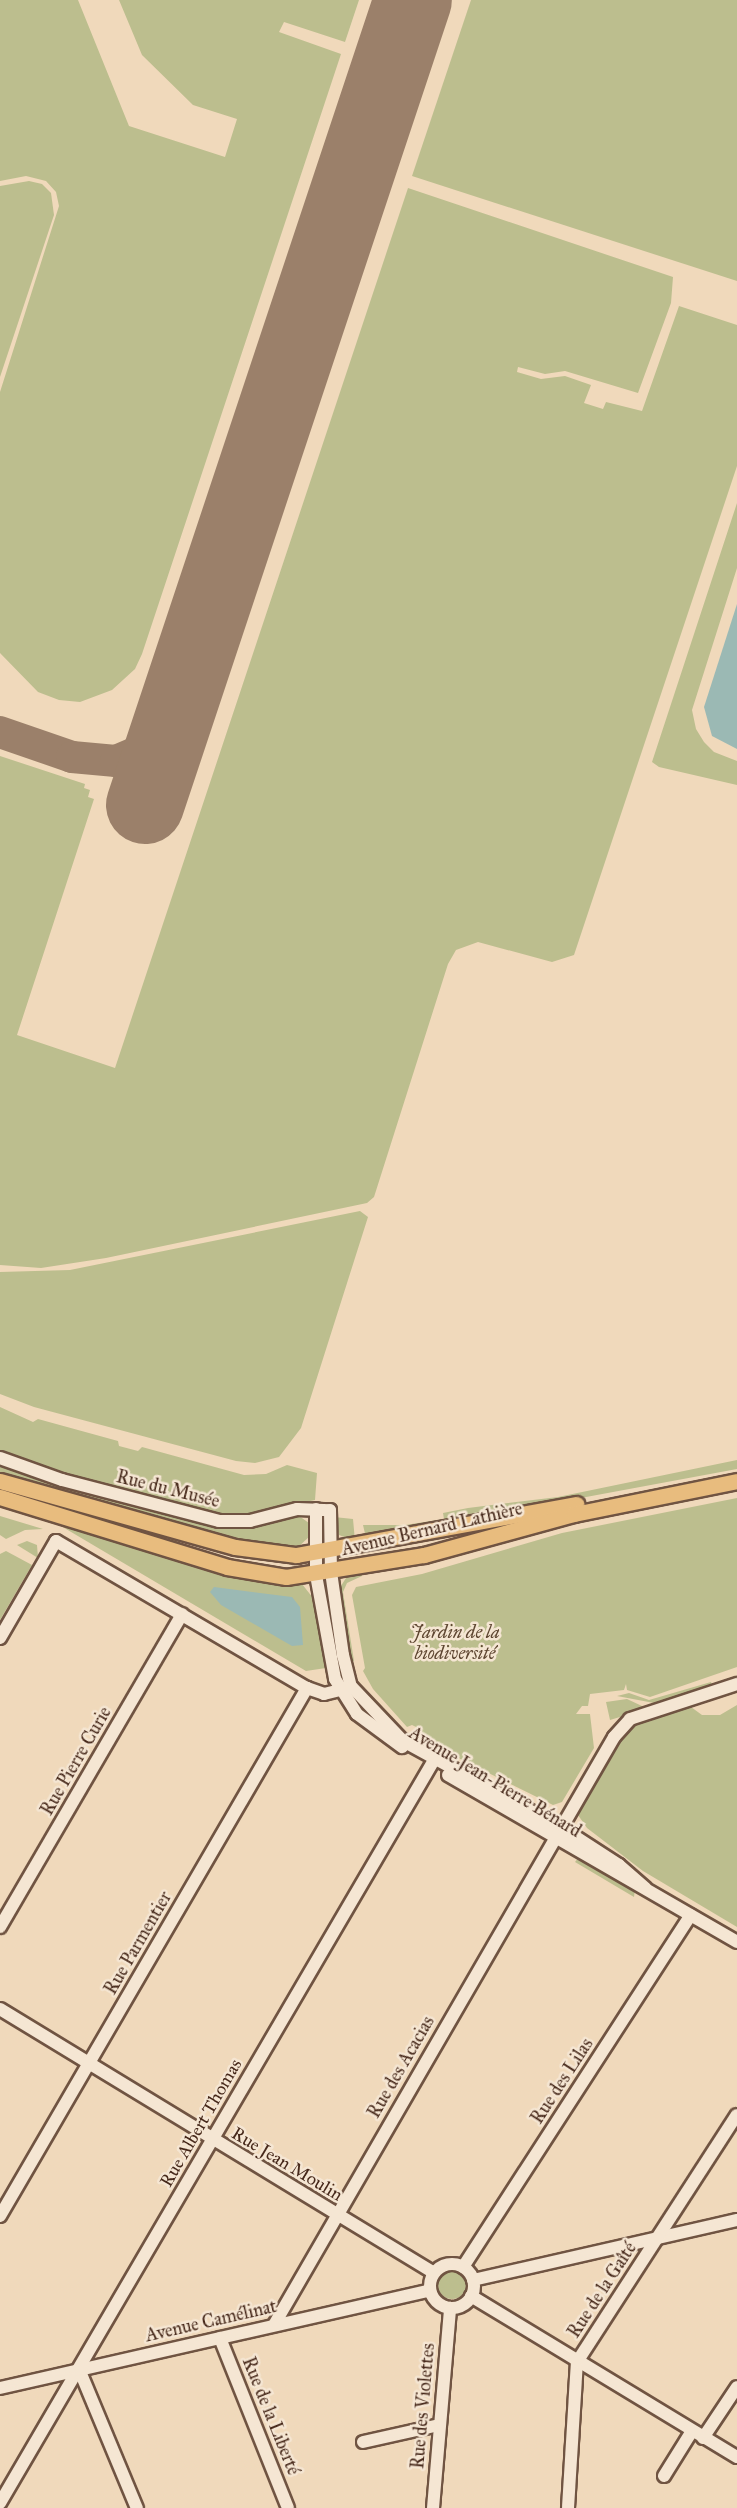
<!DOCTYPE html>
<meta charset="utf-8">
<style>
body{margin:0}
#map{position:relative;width:737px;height:2508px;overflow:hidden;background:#f0d9bb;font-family:"IM FELL Great Primer",serif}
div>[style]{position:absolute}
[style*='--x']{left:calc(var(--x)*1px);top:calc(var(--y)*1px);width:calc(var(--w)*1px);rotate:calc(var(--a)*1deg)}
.green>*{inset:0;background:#bcbe8e}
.round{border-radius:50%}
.water>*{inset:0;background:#9bb9b4}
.taxiway>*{height:32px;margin:-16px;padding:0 16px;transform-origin:16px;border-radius:16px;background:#9b806a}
.runway>*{height:78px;margin:-39px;padding:0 39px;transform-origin:39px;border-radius:39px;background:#9b806a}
.roads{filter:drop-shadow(2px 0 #705442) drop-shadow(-2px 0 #705442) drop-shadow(0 2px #705442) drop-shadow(0 -2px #705442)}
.minor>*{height:12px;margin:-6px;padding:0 6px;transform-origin:6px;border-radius:6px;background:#f5e6d3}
.minor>.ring{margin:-6px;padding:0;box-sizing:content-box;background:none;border:12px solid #f5e6d3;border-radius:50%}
.major>*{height:15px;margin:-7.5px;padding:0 7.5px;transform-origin:7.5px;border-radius:7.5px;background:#e8bc7e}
span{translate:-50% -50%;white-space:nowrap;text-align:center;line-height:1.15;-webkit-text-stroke:5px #f5e6d3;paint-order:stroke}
.street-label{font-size:18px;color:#46281a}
.park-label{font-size:18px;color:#5e4631;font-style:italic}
</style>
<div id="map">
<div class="green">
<div style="clip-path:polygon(0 0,78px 0,129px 126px,225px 157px,237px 119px,193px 105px,142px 55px,119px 0,359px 0,345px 42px,284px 22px,279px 32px,341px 54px,142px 654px,135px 669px,112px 690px,80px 702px,59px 700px,38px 692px,0 653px,0 392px,59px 206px,56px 192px,46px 181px,26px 176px,0 181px)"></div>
<div style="clip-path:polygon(471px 0,737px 0,737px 281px,412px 176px)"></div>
<div style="clip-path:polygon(29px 181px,42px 184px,51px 193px,54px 215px,0 377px,0 186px)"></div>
<div style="clip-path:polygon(408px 188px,673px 277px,671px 303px,638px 393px,565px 371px,545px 374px,518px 367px,517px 372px,541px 379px,565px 376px,591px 385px,584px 403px,603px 409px,606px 402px,642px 411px,679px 306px,737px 325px,737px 466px,574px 955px,552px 962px,478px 942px,456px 950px,448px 964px,374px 1197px,367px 1203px,106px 1258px,41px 1268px,0 1265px,0 756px,85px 784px,84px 788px,90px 790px,88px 797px,94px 799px,17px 1035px,115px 1068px)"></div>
<div style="clip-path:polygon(737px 503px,737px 568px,692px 710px,696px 729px,704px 742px,714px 752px,737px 761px,737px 785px,659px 767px,652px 762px)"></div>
<div style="clip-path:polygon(360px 1211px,368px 1217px,301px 1428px,279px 1457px,255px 1463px,236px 1461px,34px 1407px,0 1394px,0 1272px,70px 1270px)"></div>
<div style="clip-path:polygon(0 1407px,33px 1422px,38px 1419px,118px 1441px,119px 1446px,138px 1451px,142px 1447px,244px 1475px,266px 1474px,287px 1465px,317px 1473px,315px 1500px,253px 1514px,216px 1514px,47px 1470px,0 1451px)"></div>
<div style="clip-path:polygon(737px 1460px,737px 1469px,366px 1538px,363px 1525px,405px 1525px,444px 1519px,443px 1513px,468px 1508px,558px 1497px)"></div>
<div style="clip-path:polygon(0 1466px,45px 1482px,217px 1527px,249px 1527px,299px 1516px,309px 1523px,310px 1536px,296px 1549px,255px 1546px,0 1475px)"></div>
<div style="clip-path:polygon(0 1487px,152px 1529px,150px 1535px,0 1491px)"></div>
<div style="clip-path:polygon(737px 1498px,737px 1667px,650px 1697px,627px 1690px,626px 1684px,624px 1690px,590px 1694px,588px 1706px,582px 1706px,576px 1714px,590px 1714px,594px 1748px,562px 1802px,553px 1805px,424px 1741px,417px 1735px,420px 1729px,412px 1725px,407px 1727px,373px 1689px,363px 1671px,365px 1668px,352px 1595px,356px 1587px,422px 1574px,562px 1533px)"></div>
<div style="clip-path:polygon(0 1504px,243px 1577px,302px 1584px,313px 1598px,326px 1668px,306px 1671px,61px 1526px)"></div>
<div style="clip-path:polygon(0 1516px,43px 1529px,25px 1530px,6px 1539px,0 1535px)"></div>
<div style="clip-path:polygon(334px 1517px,353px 1519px,355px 1541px,339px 1535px)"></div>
<div style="clip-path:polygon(27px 1541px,37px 1545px,38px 1558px,17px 1545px)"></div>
<div style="clip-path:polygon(6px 1551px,32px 1565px,0 1620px,0 1554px)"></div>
<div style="clip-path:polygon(362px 1573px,362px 1576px,347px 1583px,343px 1592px,354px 1661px,350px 1662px,339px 1589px,346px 1578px)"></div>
<div style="clip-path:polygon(711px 1682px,712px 1685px,654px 1703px,617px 1696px,629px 1693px,649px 1700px)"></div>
<div style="clip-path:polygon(627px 1699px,642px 1706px,653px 1707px,610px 1720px,606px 1702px)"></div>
<div style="clip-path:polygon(737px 1705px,737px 1927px,643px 1871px,587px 1828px,578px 1815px,621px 1738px,634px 1724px,691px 1707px,702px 1715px,720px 1715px)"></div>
<div style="clip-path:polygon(592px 1838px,643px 1878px,737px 1936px,639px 1877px,590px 1840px)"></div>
<div style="clip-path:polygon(579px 1857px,635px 1889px,634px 1897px,575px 1862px)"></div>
<div class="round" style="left:438px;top:2271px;width:28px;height:28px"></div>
</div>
<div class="water">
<div style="clip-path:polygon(737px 604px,737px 749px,712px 736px,704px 707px)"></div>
<div style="clip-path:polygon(214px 1587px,292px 1597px,300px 1607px,303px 1645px,292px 1646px,221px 1605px,210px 1592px)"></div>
</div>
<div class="taxiway">
<div style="--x:0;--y:732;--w:76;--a:19.1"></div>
<div style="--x:72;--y:757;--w:44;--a:5.2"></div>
<div style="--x:116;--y:761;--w:30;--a:-23"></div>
<div style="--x:144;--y:749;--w:54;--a:-51"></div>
</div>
<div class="runway">
<div style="--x:145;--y:805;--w:848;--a:-71.59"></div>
</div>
<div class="roads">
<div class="minor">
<div style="--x:0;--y:1458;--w:66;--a:19.5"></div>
<div style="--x:62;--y:1480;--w:162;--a:14.6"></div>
<div style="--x:219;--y:1521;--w:31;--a:0"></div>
<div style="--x:250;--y:1521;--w:49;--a:-14.3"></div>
<div style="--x:297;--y:1509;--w:33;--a:2"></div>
<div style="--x:330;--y:1510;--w:62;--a:89.1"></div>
<div style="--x:331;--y:1572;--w:84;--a:81.8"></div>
<div style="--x:343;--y:1655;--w:32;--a:76"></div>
<div style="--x:351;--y:1686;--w:76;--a:46.6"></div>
<div style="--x:403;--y:1741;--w:181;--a:28.7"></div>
<div style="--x:562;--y:1828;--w:68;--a:33"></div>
<div style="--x:619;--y:1865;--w:35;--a:41"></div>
<div style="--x:316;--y:1509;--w:66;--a:90"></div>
<div style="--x:316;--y:1575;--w:106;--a:79.6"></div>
<div style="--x:335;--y:1679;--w:41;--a:57.8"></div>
<div style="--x:357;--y:1714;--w:56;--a:36.3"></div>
<div style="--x:0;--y:1638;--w:112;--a:-60"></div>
<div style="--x:56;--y:1541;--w:291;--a:30.4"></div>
<div style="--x:307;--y:1688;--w:18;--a:19"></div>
<div style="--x:324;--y:1694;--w:25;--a:-14"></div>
<div style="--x:448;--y:1775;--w:334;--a:30"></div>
<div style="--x:0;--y:1927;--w:362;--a:-59.8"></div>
<div style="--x:0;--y:2009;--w:508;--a:31.31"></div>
<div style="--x:0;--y:2216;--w:611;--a:-59.82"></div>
<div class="ring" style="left:430px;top:2264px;width:32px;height:32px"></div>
<div style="--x:463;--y:2267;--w:419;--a:-57.1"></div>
<div style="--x:473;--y:2280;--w:271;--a:-12.8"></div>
<div style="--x:471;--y:2296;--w:311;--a:31.2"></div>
<div style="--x:274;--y:2325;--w:679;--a:-59.96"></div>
<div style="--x:614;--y:1737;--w:24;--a:-48"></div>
<div style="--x:630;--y:1719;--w:113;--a:-18.1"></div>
<div style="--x:220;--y:2338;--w:183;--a:68.2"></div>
<div style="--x:79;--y:2369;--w:151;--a:67.4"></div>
<div style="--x:0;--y:2388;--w:441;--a:-12.8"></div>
<div style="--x:703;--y:2438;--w:61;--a:-56.3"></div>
<div style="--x:363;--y:2442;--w:78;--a:-12.6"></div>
<div style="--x:664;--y:2476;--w:53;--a:-58.1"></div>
<div style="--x:0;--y:2503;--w:860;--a:-59.71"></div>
<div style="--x:433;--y:2508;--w:201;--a:-85.1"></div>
<div style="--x:568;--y:2508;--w:146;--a:-86.5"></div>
<div style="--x:577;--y:2362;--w:294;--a:-57.1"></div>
</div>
<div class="major">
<div style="--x:0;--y:1481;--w:244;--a:15.7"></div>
<div style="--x:235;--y:1547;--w:62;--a:7.5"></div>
<div style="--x:296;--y:1555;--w:285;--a:-10.3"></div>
<div style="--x:0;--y:1497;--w:238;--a:17.1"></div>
<div style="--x:227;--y:1567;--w:60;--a:9.6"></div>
<div style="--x:286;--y:1577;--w:140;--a:-9.1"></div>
<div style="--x:424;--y:1555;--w:156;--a:-15.3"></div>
<div style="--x:574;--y:1514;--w:166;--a:-11.4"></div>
</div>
</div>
<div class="street-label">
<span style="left:168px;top:1489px;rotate:14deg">Rue du Musée</span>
<span style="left:432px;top:1529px;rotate:-13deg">Avenue Bernard Lathière</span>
<span style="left:76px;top:1761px;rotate:-60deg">Rue Pierre Curie</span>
<span style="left:495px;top:1782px;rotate:31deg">Avenue Jean-Pierre Bénard</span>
<span style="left:138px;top:1943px;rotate:-60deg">Rue Parmentier</span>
<span style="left:401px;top:2067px;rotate:-60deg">Rue des Acacias</span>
<span style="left:562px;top:2081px;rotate:-57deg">Rue des Lilas</span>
<span style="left:201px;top:2123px;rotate:-60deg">Rue Albert Thomas</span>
<span style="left:287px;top:2164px;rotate:31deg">Rue Jean Moulin</span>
<span style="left:602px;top:2290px;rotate:-57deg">Rue de la Gaîté</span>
<span style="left:211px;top:2321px;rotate:-13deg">Avenue Camélinat</span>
<span style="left:423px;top:2406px;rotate:-85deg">Rue des Violettes</span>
<span style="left:271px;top:2416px;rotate:68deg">Rue de la Liberté</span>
</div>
<div class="park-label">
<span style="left:455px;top:1643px">Jardin de la<br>biodiversité</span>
</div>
</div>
